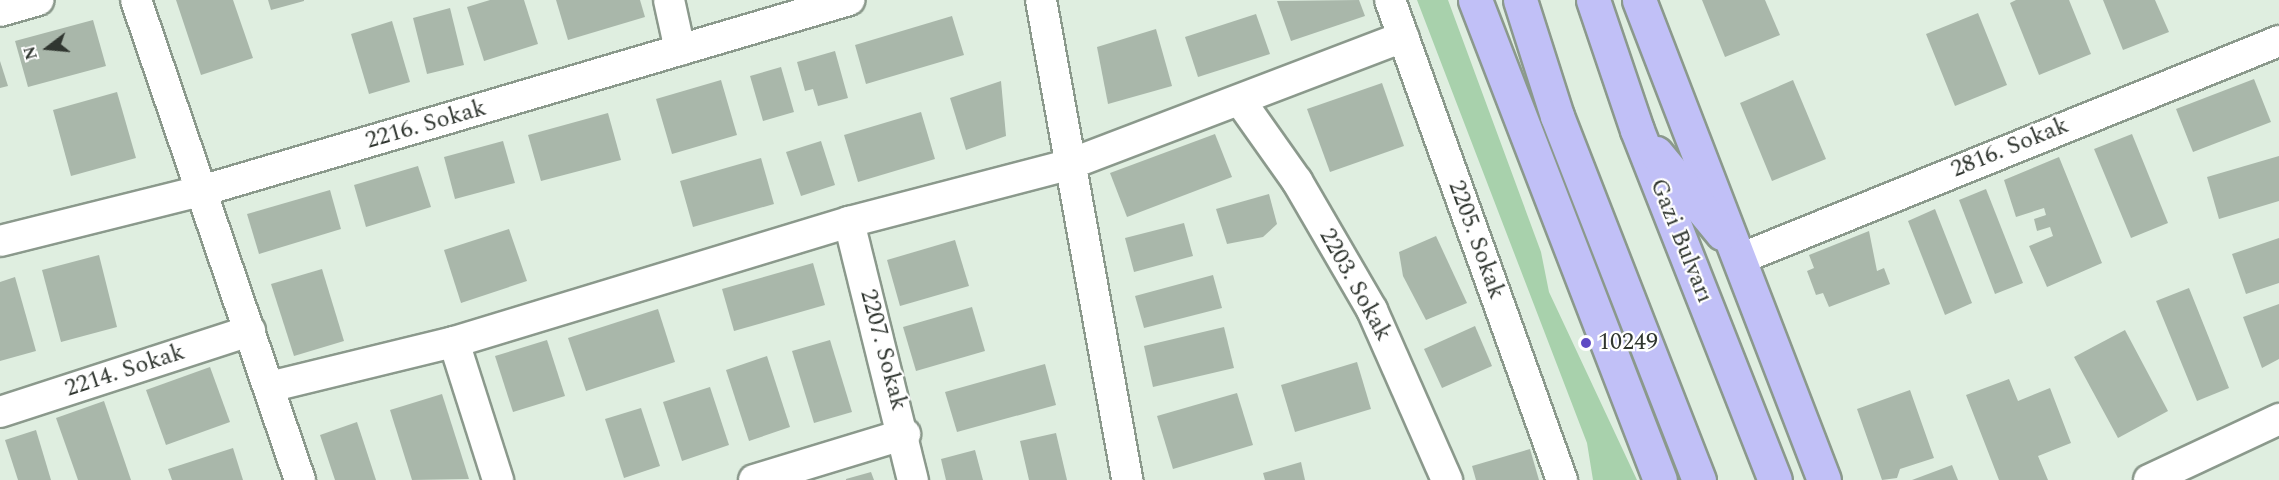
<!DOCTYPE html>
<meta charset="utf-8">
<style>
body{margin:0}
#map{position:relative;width:2279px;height:480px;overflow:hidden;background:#dfeee0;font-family:Spectral,serif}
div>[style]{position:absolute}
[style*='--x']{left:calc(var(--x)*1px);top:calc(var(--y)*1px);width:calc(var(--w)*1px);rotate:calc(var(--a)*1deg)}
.green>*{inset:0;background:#a8d1ac}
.building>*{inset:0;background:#a9b7aa}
.roads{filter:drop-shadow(2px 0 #8b998c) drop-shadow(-2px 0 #8b998c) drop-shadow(0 2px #8b998c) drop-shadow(0 -2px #8b998c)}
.minor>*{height:30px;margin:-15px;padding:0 15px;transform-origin:15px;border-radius:15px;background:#fff}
.highway>*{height:33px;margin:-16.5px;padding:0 16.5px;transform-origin:16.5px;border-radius:16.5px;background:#c1c0f7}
.dots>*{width:16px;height:16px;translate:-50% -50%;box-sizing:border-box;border:3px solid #fff;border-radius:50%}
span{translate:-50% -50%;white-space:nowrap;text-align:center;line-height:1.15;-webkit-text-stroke:4.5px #fff;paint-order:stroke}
.street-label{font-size:24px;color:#303630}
.poi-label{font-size:24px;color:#303630}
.left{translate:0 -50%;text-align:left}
.north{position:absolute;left:18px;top:18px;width:60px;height:60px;-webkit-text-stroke:4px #fff;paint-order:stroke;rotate:254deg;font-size:16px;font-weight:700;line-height:24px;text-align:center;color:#303630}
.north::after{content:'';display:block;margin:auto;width:21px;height:27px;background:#303630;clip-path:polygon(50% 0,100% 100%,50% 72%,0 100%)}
</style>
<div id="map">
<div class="green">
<div style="clip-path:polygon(1417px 0,1448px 0,1541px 252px,1549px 292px,1637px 480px,1593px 480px,1587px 443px)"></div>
</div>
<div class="building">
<div style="clip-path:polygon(176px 0,233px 0,253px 58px,201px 75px)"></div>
<div style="clip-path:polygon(268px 0,304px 0,304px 1px,271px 10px)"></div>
<div style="clip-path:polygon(490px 0,524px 0,538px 44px,484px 61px,467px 7px)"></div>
<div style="clip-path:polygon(556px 0,640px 0,645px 17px,568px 40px)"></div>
<div style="clip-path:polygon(1359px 0,1365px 16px,1291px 41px,1277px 1px)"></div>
<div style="clip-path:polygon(1702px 0,1765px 0,1780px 35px,1725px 57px)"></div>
<div style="clip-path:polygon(2016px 0,2069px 0,2091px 54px,2039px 75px,2010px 3px)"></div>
<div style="clip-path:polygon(2103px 0,2155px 0,2169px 32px,2123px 50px)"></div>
<div style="clip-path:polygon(450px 8px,464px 65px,427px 74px,413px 18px)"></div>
<div style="clip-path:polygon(1978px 13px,2007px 85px,1955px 106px,1926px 34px)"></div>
<div style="clip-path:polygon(1256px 14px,1270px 54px,1198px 77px,1185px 37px)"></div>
<div style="clip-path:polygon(952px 16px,964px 55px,866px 84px,855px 45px)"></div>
<div style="clip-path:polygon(93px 20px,106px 66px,28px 87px,15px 41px)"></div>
<div style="clip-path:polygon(392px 21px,410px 82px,369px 94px,351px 34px)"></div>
<div style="clip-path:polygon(1156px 29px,1172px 86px,1108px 104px,1097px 47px)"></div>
<div style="clip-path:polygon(835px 51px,848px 98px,818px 106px,813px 89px,805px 91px,797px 62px)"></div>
<div style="clip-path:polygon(0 61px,8px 86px,0 88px)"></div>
<div style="clip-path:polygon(781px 67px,794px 112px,763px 121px,750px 76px)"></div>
<div style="clip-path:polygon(2254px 79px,2271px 122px,2193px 152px,2176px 109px)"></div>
<div style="clip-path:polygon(721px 80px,737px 135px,672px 154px,656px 99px)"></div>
<div style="clip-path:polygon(1793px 80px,1826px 159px,1772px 181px,1740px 103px)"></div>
<div style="clip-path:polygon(1001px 81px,1006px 136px,966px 150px,950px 98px)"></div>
<div style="clip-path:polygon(1382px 83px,1404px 146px,1330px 172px,1307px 109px)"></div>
<div style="clip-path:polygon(117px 92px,136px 158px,71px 176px,53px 110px)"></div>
<div style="clip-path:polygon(921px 112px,935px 159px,858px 182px,844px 135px)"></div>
<div style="clip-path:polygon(608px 113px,621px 160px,541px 181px,528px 135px)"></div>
<div style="clip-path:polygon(1215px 134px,1232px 177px,1127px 217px,1110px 173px)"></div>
<div style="clip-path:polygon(2132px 134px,2168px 223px,2131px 238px,2094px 149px)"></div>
<div style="clip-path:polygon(503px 141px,515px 183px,455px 199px,444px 157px)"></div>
<div style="clip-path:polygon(821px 141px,835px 185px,801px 196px,786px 152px)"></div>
<div style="clip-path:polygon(2279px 156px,2279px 201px,2219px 219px,2207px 177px)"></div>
<div style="clip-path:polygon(2059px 157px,2102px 263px,2047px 287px,2029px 246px,2053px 236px,2050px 227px,2037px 231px,2034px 219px,2046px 215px,2044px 208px,2016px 217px,2004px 180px)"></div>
<div style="clip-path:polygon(761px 158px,774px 204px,693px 227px,680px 181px)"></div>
<div style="clip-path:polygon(418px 166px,431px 207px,366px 227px,354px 185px)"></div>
<div style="clip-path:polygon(1986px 189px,2023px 283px,1995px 294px,1959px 200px)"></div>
<div style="clip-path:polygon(330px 190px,341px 229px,259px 254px,247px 214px)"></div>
<div style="clip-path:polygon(1269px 194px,1277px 224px,1263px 237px,1227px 244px,1216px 209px)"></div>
<div style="clip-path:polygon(1935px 209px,1972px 303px,1945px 315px,1908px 221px)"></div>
<div style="clip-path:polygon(1184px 223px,1193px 256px,1134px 272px,1125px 238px)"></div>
<div style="clip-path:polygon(509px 229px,527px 281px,461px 303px,444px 250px)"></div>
<div style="clip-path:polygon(1869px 231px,1877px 271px,1884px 268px,1890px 284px,1829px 307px,1823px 293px,1816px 295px,1807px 271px,1814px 268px,1809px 255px)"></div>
<div style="clip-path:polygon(1436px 236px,1467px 303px,1426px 320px,1403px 276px,1399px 252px)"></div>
<div style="clip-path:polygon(2279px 238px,2279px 283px,2246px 294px,2232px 254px)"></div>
<div style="clip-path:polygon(955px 240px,969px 286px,900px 306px,887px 260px)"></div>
<div style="clip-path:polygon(99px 255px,117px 327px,61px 342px,42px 270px)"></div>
<div style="clip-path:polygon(813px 263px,825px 305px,734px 331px,722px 289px)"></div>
<div style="clip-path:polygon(322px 269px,344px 341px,294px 356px,271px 284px)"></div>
<div style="clip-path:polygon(1213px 275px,1222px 308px,1144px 328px,1135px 296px)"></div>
<div style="clip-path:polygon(15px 277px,36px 351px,0 361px,0 282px)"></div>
<div style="clip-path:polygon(2189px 288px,2229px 388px,2197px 401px,2156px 301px)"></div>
<div style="clip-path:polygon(2279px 304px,2279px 359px,2262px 368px,2243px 317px)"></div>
<div style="clip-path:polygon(972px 307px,985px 351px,916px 371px,903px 327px)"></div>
<div style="clip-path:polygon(658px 309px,675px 362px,586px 391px,568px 338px)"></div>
<div style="clip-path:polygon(1475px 326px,1492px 366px,1442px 388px,1424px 349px)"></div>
<div style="clip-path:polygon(1224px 327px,1234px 368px,1153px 387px,1144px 346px)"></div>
<div style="clip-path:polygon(2125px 330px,2168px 411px,2118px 438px,2074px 357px)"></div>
<div style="clip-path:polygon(547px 340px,565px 396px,513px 412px,495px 356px)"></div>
<div style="clip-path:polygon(830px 340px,852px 412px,814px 423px,792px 351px)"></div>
<div style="clip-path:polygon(767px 356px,790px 427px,749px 441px,726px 370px)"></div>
<div style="clip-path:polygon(1357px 362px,1371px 409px,1295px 432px,1281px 385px)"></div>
<div style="clip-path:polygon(1045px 364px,1056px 405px,957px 432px,945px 392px)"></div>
<div style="clip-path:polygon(210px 367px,230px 422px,166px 445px,146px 390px)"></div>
<div style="clip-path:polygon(2009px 379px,2018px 401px,2050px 388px,2071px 443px,2038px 456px,2048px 480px,1999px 480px,1966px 395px)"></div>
<div style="clip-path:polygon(710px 387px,729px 445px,682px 461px,663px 402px)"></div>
<div style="clip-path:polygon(1910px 390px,1934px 458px,1900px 469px,1897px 478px,1882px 480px,1857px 409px)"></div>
<div style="clip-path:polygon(1237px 393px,1253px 445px,1173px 469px,1157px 416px)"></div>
<div style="clip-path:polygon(442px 394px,469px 479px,412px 480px,390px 410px)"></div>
<div style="clip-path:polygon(104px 401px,131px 480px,78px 480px,56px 418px)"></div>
<div style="clip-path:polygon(641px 408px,660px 466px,624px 478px,605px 419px)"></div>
<div style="clip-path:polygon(357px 422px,376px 480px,335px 480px,320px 435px)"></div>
<div style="clip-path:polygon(36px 430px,51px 480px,18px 480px,5px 440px)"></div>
<div style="clip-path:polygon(1056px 433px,1067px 480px,1029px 480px,1020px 441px)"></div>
<div style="clip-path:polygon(233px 448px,243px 480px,172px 480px,168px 469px)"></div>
<div style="clip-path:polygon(1530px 449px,1539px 480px,1476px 480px,1472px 466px)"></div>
<div style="clip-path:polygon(975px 450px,983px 480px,946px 480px,941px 459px)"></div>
<div style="clip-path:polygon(1301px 462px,1305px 480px,1265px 480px,1263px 473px)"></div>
<div style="clip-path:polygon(1952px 465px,1958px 480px,1912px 480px)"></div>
<div style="clip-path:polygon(871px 472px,874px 480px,846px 480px,846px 479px)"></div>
</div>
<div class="roads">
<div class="minor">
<div style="--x:136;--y:0;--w:507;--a:71.14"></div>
<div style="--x:669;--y:0;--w:51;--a:77.6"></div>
<div style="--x:1041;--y:0;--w:488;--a:79.8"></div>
<div style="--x:1390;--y:0;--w:510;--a:70.29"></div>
<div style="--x:0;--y:11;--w:40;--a:-16"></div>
<div style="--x:1241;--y:102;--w:97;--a:54.7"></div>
<div style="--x:1297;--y:181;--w:149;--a:59.8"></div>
<div style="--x:1372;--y:310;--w:186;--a:66.2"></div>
<div style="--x:849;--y:222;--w:266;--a:76.1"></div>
<div style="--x:0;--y:241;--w:207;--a:-14"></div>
<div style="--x:201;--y:191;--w:676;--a:-16.42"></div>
<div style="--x:1742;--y:258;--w:579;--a:-22"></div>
<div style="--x:454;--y:342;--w:145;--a:72.3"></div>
<div style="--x:269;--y:387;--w:190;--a:-13.7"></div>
<div style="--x:454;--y:342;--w:413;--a:-16.9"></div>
<div style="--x:849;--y:222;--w:226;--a:-14.6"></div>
<div style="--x:1068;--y:165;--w:359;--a:-20.9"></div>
<div style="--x:0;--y:412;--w:263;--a:-18"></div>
<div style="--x:754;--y:480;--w:158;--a:-16.9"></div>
<div style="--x:2149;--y:480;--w:144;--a:-25.1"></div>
</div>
<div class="highway">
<div style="--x:1475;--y:0;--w:514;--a:68.92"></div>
<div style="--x:1520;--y:0;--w:122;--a:72.3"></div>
<div style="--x:1557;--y:116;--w:391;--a:68.7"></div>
<div style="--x:1593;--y:0;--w:137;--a:71.3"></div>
<div style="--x:1637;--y:130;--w:376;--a:68.5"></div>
<div style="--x:1639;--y:0;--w:514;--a:68.92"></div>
<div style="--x:1656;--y:153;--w:104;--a:50.5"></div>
</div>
</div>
<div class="dots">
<div style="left:1586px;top:343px;background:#5f4bc4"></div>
</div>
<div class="street-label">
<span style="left:426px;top:125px;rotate:-16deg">2216. Sokak</span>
<span style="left:2010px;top:148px;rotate:-22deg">2816. Sokak</span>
<span style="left:1476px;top:240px;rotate:70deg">2205. Sokak</span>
<span style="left:1681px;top:241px;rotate:68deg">Gazi Bulvarı</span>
<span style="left:1355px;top:285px;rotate:61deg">2203. Sokak</span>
<span style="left:883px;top:350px;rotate:75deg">2207. Sokak</span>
<span style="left:125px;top:371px;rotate:-18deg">2214. Sokak</span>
</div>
<div class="poi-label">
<span class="left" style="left:1598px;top:343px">10249</span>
</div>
<div class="north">N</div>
</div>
